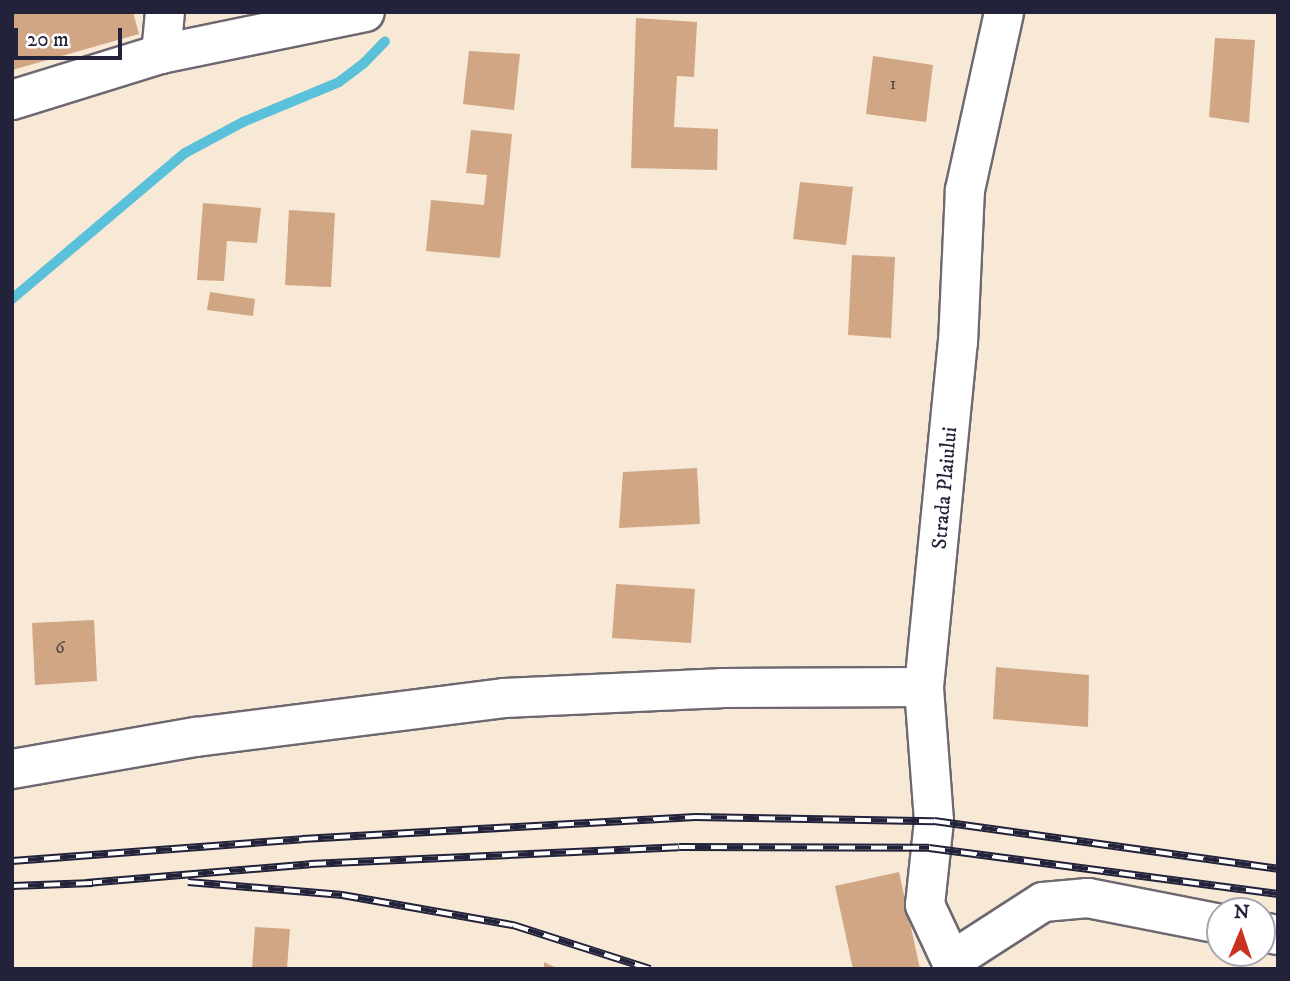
<!DOCTYPE html>
<style>
body{margin:0}
#map{position:relative;width:1290px;height:981px;overflow:hidden;background:#f7e9d6;font-family:"IM FELL DW Pica",serif}
div>[style]{position:absolute}
[style*='--x']{left:calc(var(--x)*1px);top:calc(var(--y)*1px);width:calc(var(--w)*1px);rotate:calc(var(--a)*1deg)}
.stream>*{height:10px;margin:-5px;padding:0 5px;transform-origin:5px;border-radius:5px;background:#5bc0d9}
.building>*{inset:0;background:#d0a684}
.roads{filter:drop-shadow(2px 0 #6d6871) drop-shadow(-2px 0 #6d6871) drop-shadow(0 2px #6d6871) drop-shadow(0 -2px #6d6871)}
.minor>*{height:38px;margin:-19px;padding:0 19px;transform-origin:19px;border-radius:19px;background:#fff}
.major>*{height:38px;margin:-19px;padding:0 19px;transform-origin:19px;border-radius:19px;background:#fff}
.rail>*{height:8px;margin-top:-4px;transform-origin:0;background:repeating-linear-gradient(90deg,#fff 0 16px,#22223b 0 32px);box-sizing:border-box;border-block:2px solid #22223b}
span{translate:-50% -50%;white-space:nowrap;text-align:center;line-height:1.15;-webkit-text-stroke:6px #fff;paint-order:stroke}
.number-label{font-size:18px;color:#4e434d}
.number-label span{-webkit-text-stroke-width:0}
.street-label{font-size:21px;color:#22223b}
.frame{position:absolute;inset:0;border:14px solid #22223b;pointer-events:none}
.north{position:absolute;left:1206px;top:897px;width:70px;height:70px;box-sizing:border-box;background:#fff;border:2px solid #a7a7b1;border-radius:50%;rotate:2deg;font-size:19px;font-weight:700;line-height:28px;text-align:center;color:#22223b}
.north::after{content:'';display:block;margin:auto;width:24px;height:32px;background:#c8321e;clip-path:polygon(50% 0,100% 100%,50% 72%,0 100%)}
.scale{position:absolute;left:14px;top:28px;width:108px;height:32px;box-sizing:border-box;border:4px solid #22223b;border-top:0;padding-left:9px;font-size:21px;line-height:24px;white-space:nowrap;color:#22223b;-webkit-text-stroke:5px #fff;paint-order:stroke}
</style>
<div id="map">
<div class="stream">
<div style="--x:12;--y:299;--w:226;--a:-40.2"></div>
<div style="--x:185;--y:153;--w:66;--a:-28.1"></div>
<div style="--x:243;--y:122;--w:104;--a:-22.6"></div>
<div style="--x:339;--y:82;--w:31;--a:-37"></div>
<div style="--x:364;--y:63;--w:30;--a:-46"></div>
</div>
<div class="building">
<div style="clip-path:polygon(12px 12px,133px 12px,139px 34px,12px 70px)"></div>
<div style="clip-path:polygon(636px 18px,697px 22px,694px 77px,677px 76px,674px 127px,718px 129px,717px 170px,631px 168px)"></div>
<div style="clip-path:polygon(1215px 38px,1255px 40px,1249px 123px,1209px 117px)"></div>
<div style="clip-path:polygon(469px 51px,520px 54px,514px 110px,463px 104px)"></div>
<div style="clip-path:polygon(873px 56px,933px 65px,926px 122px,866px 114px)"></div>
<div style="clip-path:polygon(471px 130px,512px 134px,500px 258px,426px 251px,431px 200px,484px 205px,487px 175px,466px 173px)"></div>
<div style="clip-path:polygon(800px 182px,853px 187px,846px 245px,793px 239px)"></div>
<div style="clip-path:polygon(203px 203px,261px 208px,257px 243px,227px 241px,224px 281px,197px 280px)"></div>
<div style="clip-path:polygon(289px 210px,335px 213px,331px 287px,285px 285px)"></div>
<div style="clip-path:polygon(852px 255px,895px 257px,891px 338px,848px 335px)"></div>
<div style="clip-path:polygon(210px 292px,255px 299px,253px 316px,207px 310px)"></div>
<div style="clip-path:polygon(697px 468px,700px 524px,619px 528px,623px 472px)"></div>
<div style="clip-path:polygon(616px 584px,695px 589px,691px 643px,612px 638px)"></div>
<div style="clip-path:polygon(94px 620px,97px 681px,35px 685px,32px 623px)"></div>
<div style="clip-path:polygon(996px 667px,1089px 675px,1088px 727px,993px 719px)"></div>
<div style="clip-path:polygon(899px 872px,920px 969px,853px 969px,835px 886px)"></div>
<div style="clip-path:polygon(255px 927px,290px 929px,287px 969px,252px 969px)"></div>
<div style="clip-path:polygon(544px 962px,559px 969px,544px 969px)"></div>
</div>
<div class="roads">
<div class="minor">
<div style="--x:161;--y:54;--w:42;--a:-84.6"></div>
<div style="--x:12;--y:769;--w:187;--a:-9.9"></div>
<div style="--x:196;--y:737;--w:310;--a:-7.2"></div>
<div style="--x:504;--y:698;--w:217;--a:-2.6"></div>
<div style="--x:721;--y:688;--w:203;--a:-0.3"></div>
<div style="--x:1262;--y:932;--w:16;--a:11"></div>
<div style="--x:953;--y:960;--w:107;--a:-32.8"></div>
<div style="--x:1043;--y:902;--w:45;--a:-5.1"></div>
<div style="--x:1088;--y:898;--w:135;--a:11.1"></div>
<div style="--x:955;--y:969;--w:71;--a:-115.1"></div>
<div style="--x:925;--y:905;--w:84;--a:-83.9"></div>
<div style="--x:934;--y:821;--w:134;--a:-94.3"></div>
<div style="--x:924;--y:687;--w:346;--a:-84.4"></div>
<div style="--x:958;--y:343;--w:153;--a:-87.4"></div>
<div style="--x:965;--y:190;--w:182;--a:-77.6"></div>
</div>
<div class="major">
<div style="--x:12;--y:100;--w:156;--a:-17.2"></div>
<div style="--x:161;--y:54;--w:208;--a:-11.6"></div>
</div>
</div>
<div class="rail">
<div style="--x:12;--y:861;--w:291;--a:-4.3"></div>
<div style="--x:302;--y:839;--w:394;--a:-3.2"></div>
<div style="--x:695;--y:817;--w:239;--a:1"></div>
<div style="--x:934;--y:821;--w:347;--a:7.9"></div>
<div style="--x:188;--y:882;--w:155;--a:4.8"></div>
<div style="--x:342;--y:895;--w:174;--a:10"></div>
<div style="--x:513;--y:925;--w:144;--a:17.8"></div>
<div style="--x:86;--y:883;--w:225;--a:-4.8"></div>
<div style="--x:310;--y:864;--w:369;--a:-2.6"></div>
<div style="--x:679;--y:847;--w:250;--a:0.2"></div>
<div style="--x:929;--y:848;--w:352;--a:7.5"></div>
<div style="--x:12;--y:886;--w:81;--a:-2.1"></div>
</div>
<div class="number-label">
<span style="left:893px;top:84px">1</span>
<span style="left:60px;top:648px">6</span>
</div>
<div class="street-label">
<span style="left:945px;top:488px;rotate:-85deg">Strada Plaiului</span>
</div>
<div class="frame"></div>
<div class="north">N</div>
<div class="scale">20 m</div>
</div>
